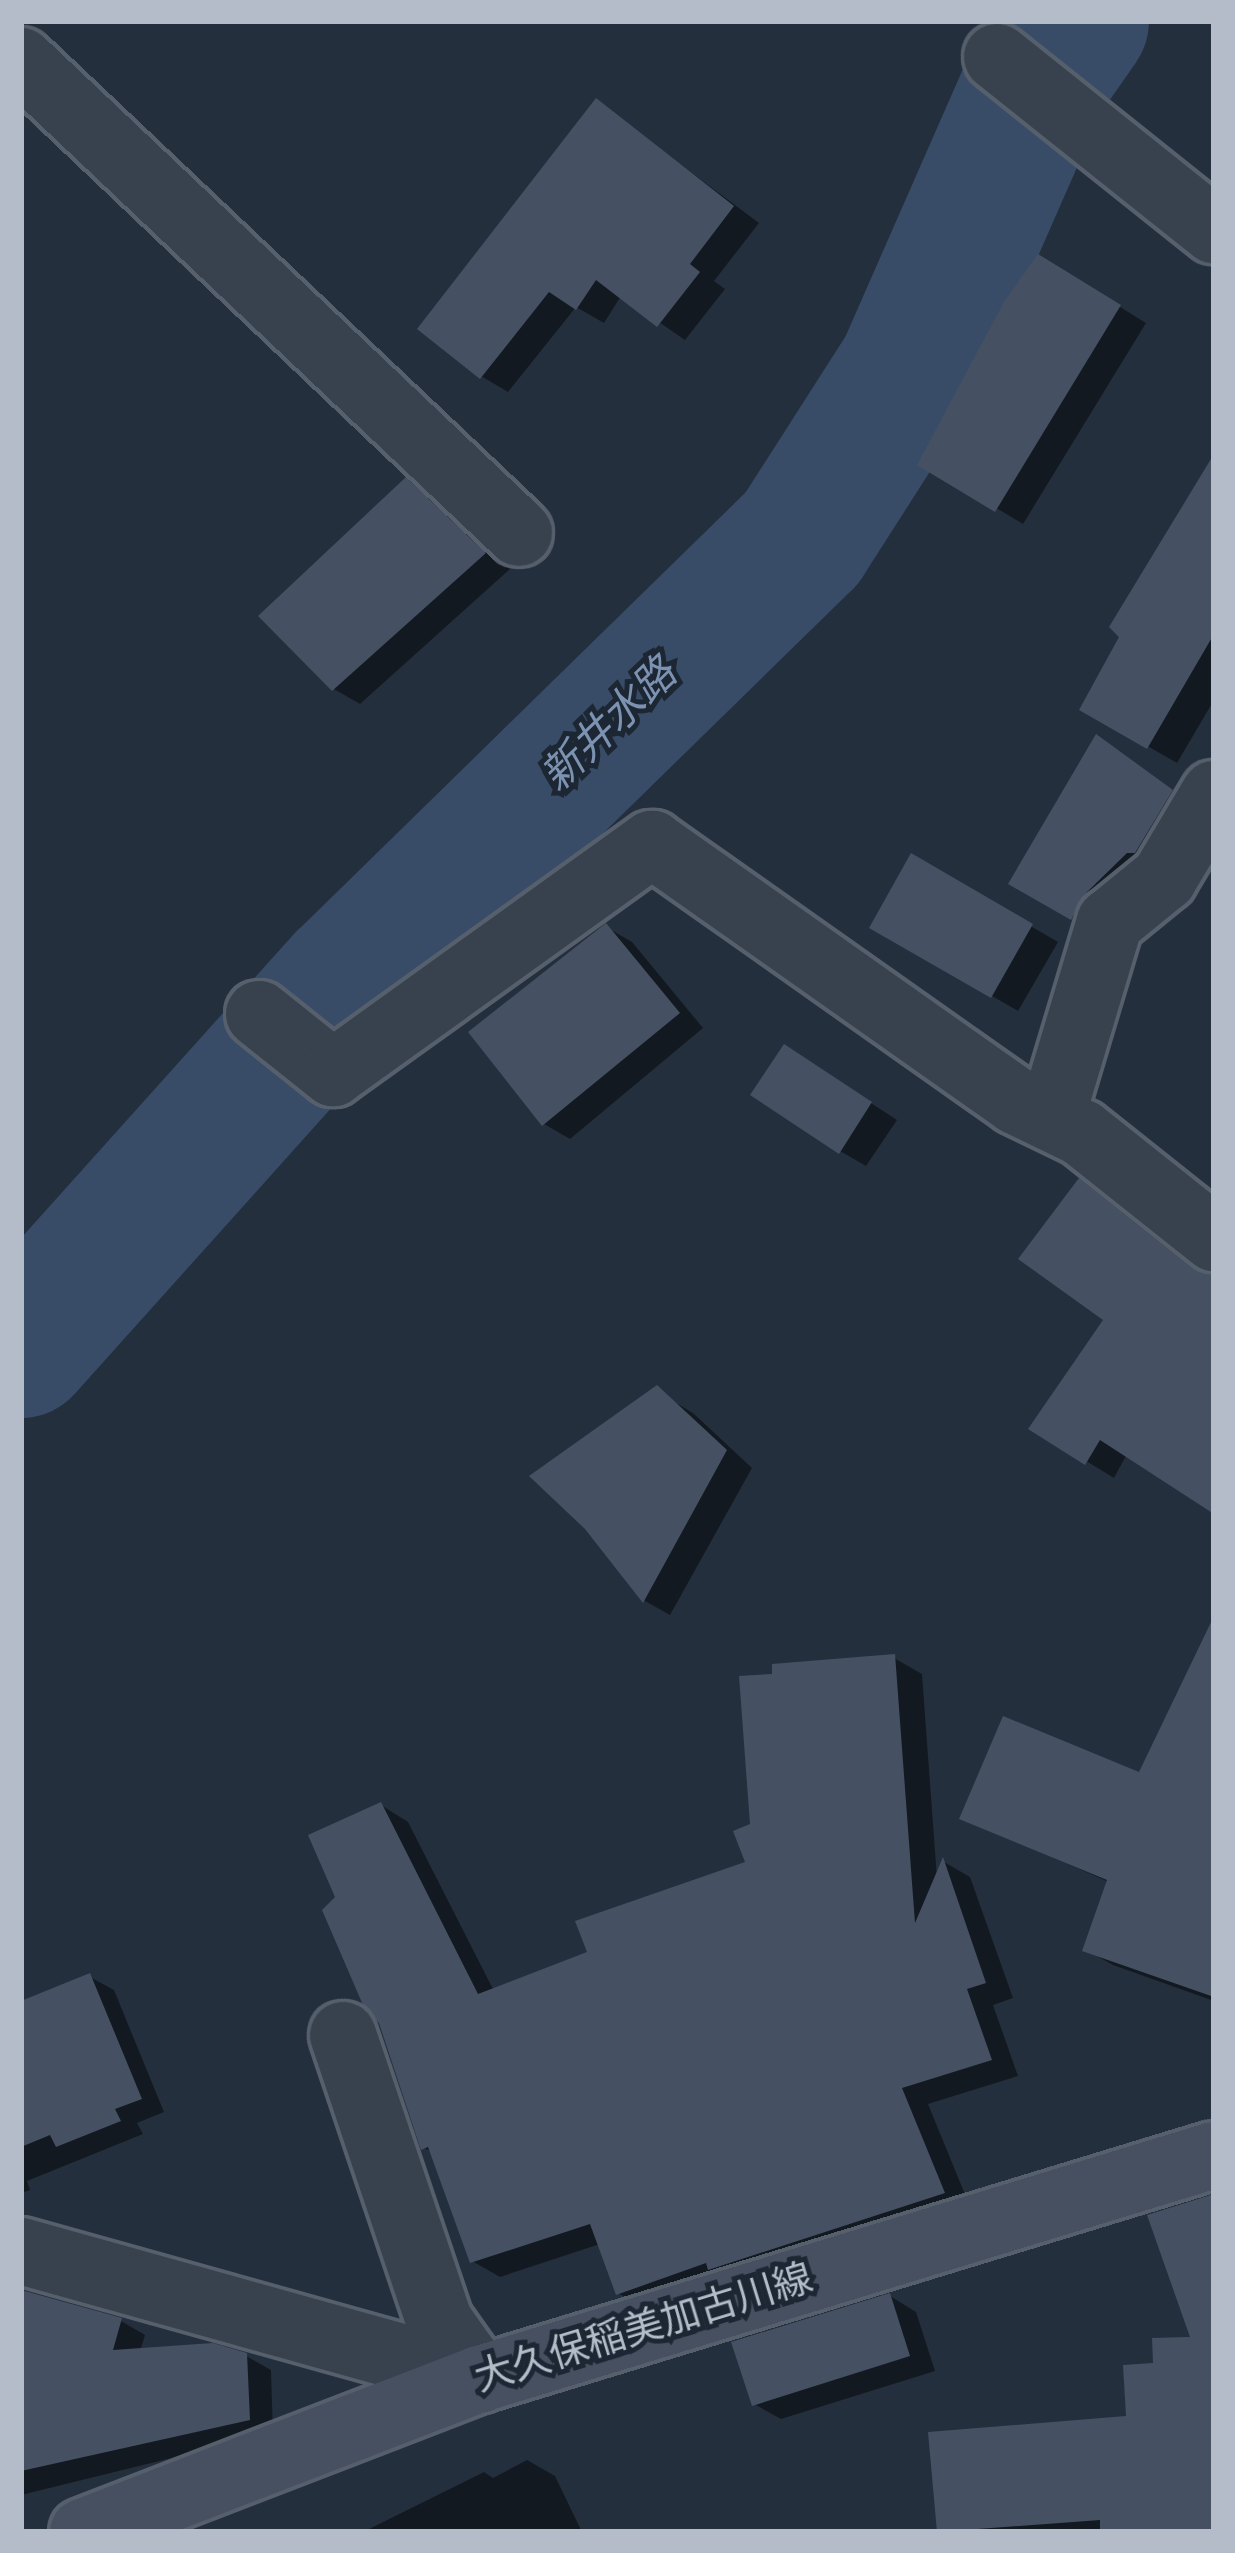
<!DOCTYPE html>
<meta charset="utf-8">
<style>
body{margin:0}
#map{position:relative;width:1235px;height:2553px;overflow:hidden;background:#242f3e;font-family:"Sofia Sans Condensed","Noto Sans JP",sans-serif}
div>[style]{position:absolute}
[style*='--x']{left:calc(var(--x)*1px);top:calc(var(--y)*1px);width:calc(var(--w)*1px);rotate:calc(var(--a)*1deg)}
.shadow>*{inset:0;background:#0007}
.river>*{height:144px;margin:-72px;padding:0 72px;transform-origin:72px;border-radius:72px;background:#394c67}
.building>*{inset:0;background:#455162}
.roads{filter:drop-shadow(3px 0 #565f6c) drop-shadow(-3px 0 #565f6c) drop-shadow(0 3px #565f6c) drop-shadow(0 -3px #565f6c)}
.street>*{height:66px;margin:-33px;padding:0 33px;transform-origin:33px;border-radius:33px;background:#38414e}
.secondary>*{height:66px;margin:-33px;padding:0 33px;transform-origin:33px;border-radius:33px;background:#465061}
span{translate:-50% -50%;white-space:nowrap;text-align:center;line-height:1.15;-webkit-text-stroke:10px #1d2633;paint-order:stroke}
.street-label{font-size:39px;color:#b4bcc9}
.water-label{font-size:42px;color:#7c92b1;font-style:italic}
.frame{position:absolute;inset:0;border:24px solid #b4bcc9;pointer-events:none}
</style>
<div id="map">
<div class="shadow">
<div style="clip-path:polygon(597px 102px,759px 223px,714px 281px,725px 289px,685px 340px,621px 296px,604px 323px,576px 307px,508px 392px,481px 376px)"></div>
<div style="clip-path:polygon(1065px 273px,1146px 323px,1023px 524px,921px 463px)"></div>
<div style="clip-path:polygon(1214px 463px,1214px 700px,1177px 763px,1083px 709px)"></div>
<div style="clip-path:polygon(406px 481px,432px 496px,510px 569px,360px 704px,334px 689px)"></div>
<div style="clip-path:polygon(1117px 750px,1192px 804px,1093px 929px,1012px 882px)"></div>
<div style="clip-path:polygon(913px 857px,1058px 942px,1018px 1011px,873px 927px)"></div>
<div style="clip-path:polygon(606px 927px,632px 942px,703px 1028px,570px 1139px,544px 1124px)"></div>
<div style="clip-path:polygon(828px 1075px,897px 1120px,866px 1166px,840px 1151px)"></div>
<div style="clip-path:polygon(1080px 1182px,1214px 1279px,1214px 1510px,1127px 1454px,1114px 1478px,1032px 1428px,1107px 1319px)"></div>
<div style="clip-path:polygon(666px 1397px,693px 1413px,752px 1468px,670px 1615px,645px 1601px,587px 1527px)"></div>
<div style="clip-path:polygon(1214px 1623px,1214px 2001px,1113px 1965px,1086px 1950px,1109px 1882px,963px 1818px,1141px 1776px)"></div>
<div style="clip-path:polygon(894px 1658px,922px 1674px,937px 1878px,944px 1862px,970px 1877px,1013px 1998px,993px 2005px,1018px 2076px,928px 2104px,971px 2209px,646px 2309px,618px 2293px,600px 2244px,500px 2277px,472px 2261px,433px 2152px,424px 2148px,339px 1898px,381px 1805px,408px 1822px,494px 1991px,591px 1954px,749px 1864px,753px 1826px)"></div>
<div style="clip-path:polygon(90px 1977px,114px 1990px,164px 2112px,137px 2123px,143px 2134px,27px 2181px,30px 2190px,21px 2193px,21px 2057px)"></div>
<div style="clip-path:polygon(1214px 2197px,1214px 2532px,940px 2532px,931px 2435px,1129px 2419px,1156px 2366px,1195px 2340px)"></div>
<div style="clip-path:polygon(21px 2291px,121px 2321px,145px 2335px,140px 2351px,246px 2356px,271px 2370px,273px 2433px,21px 2495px)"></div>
<div style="clip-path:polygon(890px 2296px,916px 2312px,935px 2371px,781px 2419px,754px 2404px)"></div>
<div style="clip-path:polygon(527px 2460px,555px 2476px,582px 2532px,363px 2532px,484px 2472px,493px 2478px)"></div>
</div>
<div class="river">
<div style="--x:21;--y:1346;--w:489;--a:-48.1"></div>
<div style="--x:348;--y:982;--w:635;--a:-44.36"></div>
<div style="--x:802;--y:538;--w:198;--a:-57.4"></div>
<div style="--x:909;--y:371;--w:321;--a:-66.3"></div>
<div style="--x:1038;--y:77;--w:68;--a:-55.1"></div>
</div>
<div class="building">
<div style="clip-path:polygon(596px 98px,734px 206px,690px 264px,700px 272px,657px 327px,596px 280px,576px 310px,549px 292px,480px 379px,417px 329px)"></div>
<div style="clip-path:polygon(1038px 254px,1121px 305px,995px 512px,917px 465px,1004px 302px)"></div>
<div style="clip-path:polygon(1214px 454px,1214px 634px,1147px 749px,1079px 710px,1119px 637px,1109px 627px)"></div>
<div style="clip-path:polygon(406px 477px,486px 553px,332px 691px,258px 616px)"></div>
<div style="clip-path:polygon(1096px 734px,1173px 790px,1135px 853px,1127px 853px,1086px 893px,1071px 920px,1008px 884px)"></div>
<div style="clip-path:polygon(911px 853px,1033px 924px,991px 998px,869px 928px)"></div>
<div style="clip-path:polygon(606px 923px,680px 1013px,542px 1126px,468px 1032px)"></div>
<div style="clip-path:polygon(784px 1044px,872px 1102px,839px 1154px,750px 1095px)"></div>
<div style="clip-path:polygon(1079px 1178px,1191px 1267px,1214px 1275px,1214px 1514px,1100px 1440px,1085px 1465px,1028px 1429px,1103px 1320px,1018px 1259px)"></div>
<div style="clip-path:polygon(657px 1385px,727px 1450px,643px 1603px,585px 1529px,529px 1476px)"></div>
<div style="clip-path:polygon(1214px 1616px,1214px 1997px,1082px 1951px,1107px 1880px,959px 1819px,1003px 1716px,1139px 1772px)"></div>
<div style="clip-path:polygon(895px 1654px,915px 1923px,943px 1857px,986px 1983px,967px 1989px,992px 2060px,902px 2088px,945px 2193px,708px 2270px,706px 2263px,616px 2295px,590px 2224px,470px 2263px,428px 2147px,421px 2150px,379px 2023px,363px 2005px,322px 1910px,335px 1897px,308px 1835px,381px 1802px,478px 1994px,587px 1952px,575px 1921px,745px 1862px,733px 1831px,750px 1824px,739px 1676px,772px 1674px,772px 1664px)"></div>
<div style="clip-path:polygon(90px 1973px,142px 2099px,115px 2109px,121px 2121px,56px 2147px,50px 2135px,21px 2147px,21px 2001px)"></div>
<div style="clip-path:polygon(1214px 2194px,1214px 2532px,1100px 2532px,1100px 2520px,937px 2532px,928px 2432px,1126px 2416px,1123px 2365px,1153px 2363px,1152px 2338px,1190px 2337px,1147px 2215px)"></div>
<div style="clip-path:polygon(21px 2290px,122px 2318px,113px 2350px,213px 2343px,247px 2353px,250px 2420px,21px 2471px)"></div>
<div style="clip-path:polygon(890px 2293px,910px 2356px,752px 2406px,731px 2342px)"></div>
</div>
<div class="roads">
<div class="street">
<div style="--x:997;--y:57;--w:278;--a:38.6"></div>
<div style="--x:21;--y:61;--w:686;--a:43.46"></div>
<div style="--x:259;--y:1014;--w:95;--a:38.6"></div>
<div style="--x:333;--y:1073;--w:393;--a:-35.7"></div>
<div style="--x:652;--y:844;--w:446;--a:35.2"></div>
<div style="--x:1016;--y:1101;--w:73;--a:25.9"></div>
<div style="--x:1082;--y:1133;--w:169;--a:38.5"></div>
<div style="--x:1052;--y:1115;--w:202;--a:-73.3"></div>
<div style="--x:1110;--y:922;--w:70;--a:-39.2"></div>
<div style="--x:1164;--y:878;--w:98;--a:-59.2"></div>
<div style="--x:343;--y:2035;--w:302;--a:71.4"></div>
<div style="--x:439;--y:2321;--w:71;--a:54.7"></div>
<div style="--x:21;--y:2251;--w:477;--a:15.6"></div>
</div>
<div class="secondary">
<div style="--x:83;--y:2532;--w:425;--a:-21.1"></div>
<div style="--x:480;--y:2379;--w:767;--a:-16.97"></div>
</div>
</div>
<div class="street-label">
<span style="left:644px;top:2330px;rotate:-17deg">大久保稲美加古川線</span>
</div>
<div class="water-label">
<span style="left:610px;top:726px;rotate:-44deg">新井水路</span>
</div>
<div class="frame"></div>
</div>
